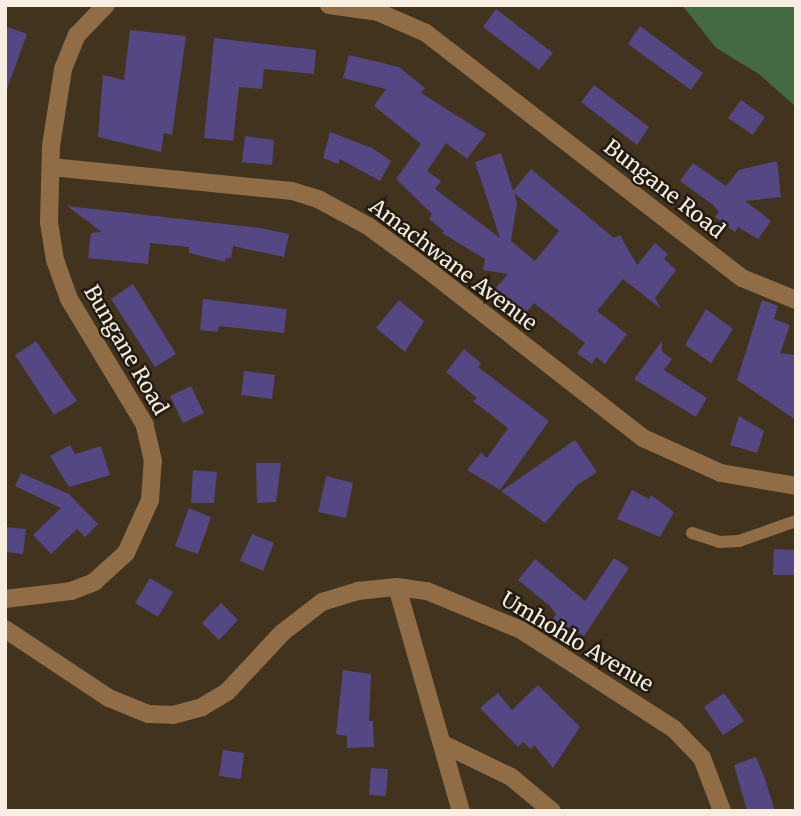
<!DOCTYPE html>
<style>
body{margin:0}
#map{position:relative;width:801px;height:816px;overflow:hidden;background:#41331d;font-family:Merriweather,serif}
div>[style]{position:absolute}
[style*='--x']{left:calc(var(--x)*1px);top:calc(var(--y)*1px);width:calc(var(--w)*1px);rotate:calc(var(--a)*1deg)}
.green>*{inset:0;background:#436a43}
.building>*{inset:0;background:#544783}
.lane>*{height:12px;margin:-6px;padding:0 6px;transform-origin:6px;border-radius:6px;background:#906d47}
.street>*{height:18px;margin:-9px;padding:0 9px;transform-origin:9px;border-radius:9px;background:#906d47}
span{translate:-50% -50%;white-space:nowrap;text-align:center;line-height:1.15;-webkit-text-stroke:5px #221c12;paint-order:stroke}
.street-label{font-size:21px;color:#f7ede0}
.frame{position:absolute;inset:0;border:7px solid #f7ede0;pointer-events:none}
</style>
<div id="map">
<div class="green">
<div style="clip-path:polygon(682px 5px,796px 5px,796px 107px,759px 74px,716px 48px)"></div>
</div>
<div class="building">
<div style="clip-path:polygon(496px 9px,553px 53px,539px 70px,483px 27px)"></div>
<div style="clip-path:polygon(5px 26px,27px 34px,7px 89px,5px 88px)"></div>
<div style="clip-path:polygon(640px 26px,703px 73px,691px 90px,628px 44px)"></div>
<div style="clip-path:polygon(130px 30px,186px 36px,172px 135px,164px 133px,161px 152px,98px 137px,103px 75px,124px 80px)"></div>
<div style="clip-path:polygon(214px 38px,316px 50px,314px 74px,264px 69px,262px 89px,239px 87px,233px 141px,204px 138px)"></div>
<div style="clip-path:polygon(evenodd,349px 55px,399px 67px,425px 88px,421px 93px,486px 134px,467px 159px,446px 143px,427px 171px,441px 181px,435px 189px,500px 238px,475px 162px,501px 153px,513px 191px,531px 169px,614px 238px,620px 235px,637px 265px,655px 243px,668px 254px,664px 259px,676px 270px,655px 298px,661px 309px,623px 279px,597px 311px,627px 334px,605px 364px,596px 357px,592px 364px,577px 353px,585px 343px,534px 303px,524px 315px,494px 290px,508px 274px,483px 270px,485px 259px,442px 233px,444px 231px,429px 219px,432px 214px,396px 179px,421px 144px,374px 106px,386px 89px,343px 78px,349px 55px,514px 193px,559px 231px,535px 261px,511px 241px,517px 203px,514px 193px)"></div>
<div style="clip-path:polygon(594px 85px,649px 127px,637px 145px,581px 102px)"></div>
<div style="clip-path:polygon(741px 100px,765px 117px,753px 135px,728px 118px)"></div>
<div style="clip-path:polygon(330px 132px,372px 148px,391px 161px,380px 181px,340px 159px,338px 164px,323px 158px)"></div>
<div style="clip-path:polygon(245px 136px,274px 140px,272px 165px,242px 162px)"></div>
<div style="clip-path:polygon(777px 161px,781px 197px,745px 201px,771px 221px,758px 239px,738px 227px,735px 232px,715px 217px,719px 212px,712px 204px,680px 181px,693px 163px,726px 186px,739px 170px)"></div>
<div style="clip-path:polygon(67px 206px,260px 228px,289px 234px,284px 257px,233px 246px,231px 258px,225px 258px,225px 262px,189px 253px,189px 247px,150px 243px,148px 264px,88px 258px,91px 233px,102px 232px)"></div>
<div style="clip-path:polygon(133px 284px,176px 354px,155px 367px,111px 299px)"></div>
<div style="clip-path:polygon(203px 299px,287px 309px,284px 333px,219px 326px,218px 332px,200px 330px)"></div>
<div style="clip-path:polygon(399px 300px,424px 321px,405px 352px,376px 328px)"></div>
<div style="clip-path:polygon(762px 300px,778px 306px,774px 319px,790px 325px,780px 353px,796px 355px,796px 420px,737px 380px)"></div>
<div style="clip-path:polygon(706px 309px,733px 329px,711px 363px,685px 345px)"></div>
<div style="clip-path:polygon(36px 341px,77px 401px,54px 415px,15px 355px)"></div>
<div style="clip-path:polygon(662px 341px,662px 352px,672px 359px,664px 370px,707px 398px,696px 417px,634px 379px)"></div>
<div style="clip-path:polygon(464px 349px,481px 363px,478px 367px,549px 421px,500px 490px,467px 470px,481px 453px,487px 458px,508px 428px,473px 401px,477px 398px,446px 372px)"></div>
<div style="clip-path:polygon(244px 371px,275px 375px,272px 399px,241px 395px)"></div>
<div style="clip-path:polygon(191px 386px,204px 413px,183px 423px,170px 396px)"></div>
<div style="clip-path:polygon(739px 416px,764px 431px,757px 453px,730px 445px)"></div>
<div style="clip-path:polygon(575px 440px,597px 472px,577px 485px,545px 523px,501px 491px)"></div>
<div style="clip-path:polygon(70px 445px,75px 454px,101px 446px,110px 475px,69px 487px,50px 456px)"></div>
<div style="clip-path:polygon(256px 463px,281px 463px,276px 502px,257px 503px)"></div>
<div style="clip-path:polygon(193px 470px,217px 472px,214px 503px,191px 503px)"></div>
<div style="clip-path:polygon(21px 473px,69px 494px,98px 524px,85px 537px,77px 529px,51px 554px,33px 535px,61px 508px,15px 486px)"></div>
<div style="clip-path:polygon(326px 476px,353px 483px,346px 518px,318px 512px)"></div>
<div style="clip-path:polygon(632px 490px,649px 499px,651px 495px,674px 512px,660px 537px,617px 519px)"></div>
<div style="clip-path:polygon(189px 508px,211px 517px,198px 554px,175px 546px)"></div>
<div style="clip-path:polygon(5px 527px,26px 529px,23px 554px,5px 552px)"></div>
<div style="clip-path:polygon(252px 534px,274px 543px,263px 571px,240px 561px)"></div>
<div style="clip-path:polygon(774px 549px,796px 550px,796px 575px,773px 575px)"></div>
<div style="clip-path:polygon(614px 558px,629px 568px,584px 636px,553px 619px,556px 614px,550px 606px,518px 580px,535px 559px,585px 601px)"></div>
<div style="clip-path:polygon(150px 578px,173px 592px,158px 617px,135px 603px)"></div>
<div style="clip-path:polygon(221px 603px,238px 620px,219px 640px,202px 623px)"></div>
<div style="clip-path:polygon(343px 670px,371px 674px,369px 721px,373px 721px,374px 747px,347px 748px,347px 736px,336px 734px)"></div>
<div style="clip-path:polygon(538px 685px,580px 727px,553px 768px,534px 745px,531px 749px,523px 742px,518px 747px,480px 708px,498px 693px,512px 710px)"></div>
<div style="clip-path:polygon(724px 693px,744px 721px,723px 735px,704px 707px)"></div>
<div style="clip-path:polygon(223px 750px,244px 753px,241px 779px,219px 776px)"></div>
<div style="clip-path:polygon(756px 757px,764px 776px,775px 811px,747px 811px,734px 765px)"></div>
<div style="clip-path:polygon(371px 768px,388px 769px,386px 796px,369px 795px)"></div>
</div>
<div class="lane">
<div style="--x:692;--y:533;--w:28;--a:18"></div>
<div style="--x:719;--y:542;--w:20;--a:-3"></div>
<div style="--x:739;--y:541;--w:60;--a:-19.3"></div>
</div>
<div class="street">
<div style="--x:329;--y:5;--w:49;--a:8.1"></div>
<div style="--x:378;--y:12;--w:52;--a:23.6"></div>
<div style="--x:426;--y:33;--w:400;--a:37.8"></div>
<div style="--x:742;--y:278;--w:58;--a:22.2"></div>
<div style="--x:51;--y:167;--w:242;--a:5.7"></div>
<div style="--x:292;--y:191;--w:27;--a:17"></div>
<div style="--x:318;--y:199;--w:57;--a:28.4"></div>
<div style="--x:368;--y:226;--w:74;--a:36.3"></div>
<div style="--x:428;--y:270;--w:273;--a:38"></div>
<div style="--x:643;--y:438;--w:85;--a:24.2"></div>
<div style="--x:721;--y:473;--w:76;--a:9.8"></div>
<div style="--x:397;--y:587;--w:233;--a:74.1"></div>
<div style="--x:5;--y:599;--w:66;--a:-6.9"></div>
<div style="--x:71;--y:591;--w:25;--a:-21"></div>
<div style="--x:94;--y:582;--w:43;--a:-42.2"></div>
<div style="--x:126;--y:553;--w:58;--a:-65.6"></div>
<div style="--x:150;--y:500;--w:39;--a:-86"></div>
<div style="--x:153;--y:461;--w:37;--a:-103"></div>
<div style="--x:145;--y:425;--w:147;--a:-121.1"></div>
<div style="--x:69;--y:299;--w:41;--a:-109.7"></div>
<div style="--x:55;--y:260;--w:38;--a:-99"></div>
<div style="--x:49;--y:222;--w:76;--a:-88.5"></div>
<div style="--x:51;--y:146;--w:78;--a:-81.1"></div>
<div style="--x:63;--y:69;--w:37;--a:-68"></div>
<div style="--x:77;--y:35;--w:42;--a:-46"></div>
<div style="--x:5;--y:629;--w:125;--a:33.6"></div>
<div style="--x:109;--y:698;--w:42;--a:22.3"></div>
<div style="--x:148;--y:714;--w:25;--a:2"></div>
<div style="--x:173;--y:715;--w:30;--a:-15"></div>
<div style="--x:202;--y:707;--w:29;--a:-31"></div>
<div style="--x:227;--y:692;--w:81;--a:-47"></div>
<div style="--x:282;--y:633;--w:51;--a:-37.8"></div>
<div style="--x:322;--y:602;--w:38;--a:-17"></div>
<div style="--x:358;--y:591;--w:39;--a:-6"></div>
<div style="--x:397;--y:587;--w:30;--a:8"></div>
<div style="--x:427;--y:591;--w:102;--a:22.5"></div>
<div style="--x:521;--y:630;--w:182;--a:32.9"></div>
<div style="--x:674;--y:729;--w:40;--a:46"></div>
<div style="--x:702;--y:758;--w:57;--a:69.3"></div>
<div style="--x:443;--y:744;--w:76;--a:25.9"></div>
<div style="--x:511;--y:777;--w:53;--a:39.7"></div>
</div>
<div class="street-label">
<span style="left:664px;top:189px;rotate:38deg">Bungane Road</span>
<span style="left:453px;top:265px;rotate:37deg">Amachwane Avenue</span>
<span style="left:126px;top:350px;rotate:60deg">Bungane Road</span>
<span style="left:577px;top:642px;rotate:31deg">Umhohlo Avenue</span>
</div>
<div class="frame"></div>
</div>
